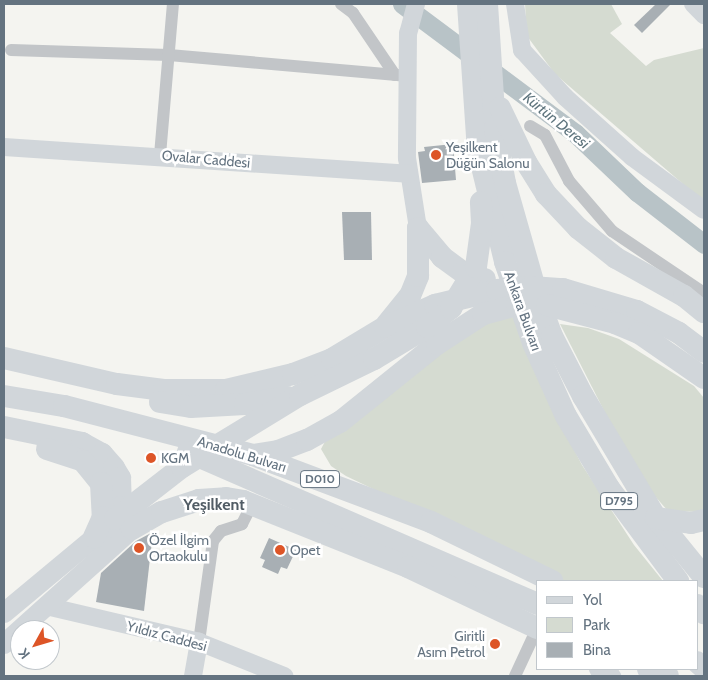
<!DOCTYPE html>
<meta charset="utf-8">
<style>
body{margin:0}
#map{position:relative;width:708px;height:680px;overflow:hidden;background:#f4f4f0;font-family:Cabin,sans-serif}
div>[style]{position:absolute}
[style*='--x']{left:calc(var(--x)*1px);top:calc(var(--y)*1px);width:calc(var(--w)*1px);rotate:calc(var(--a)*1deg)}
.green>*{inset:0;background:#d5dbd1}
.river>*{height:19px;margin:-9.5px;padding:0 9.5px;transform-origin:9.5px;border-radius:9.5px;background:#b8c3c7}
.building>*{inset:0;background:#a8afb4}
.street>*{height:12px;margin:-6px;padding:0 6px;transform-origin:6px;border-radius:6px;background:#c2c5c8}
.secondary>*{height:18px;margin:-9px;padding:0 9px;transform-origin:9px;border-radius:9px;background:#d1d6da}
.primary>*{height:20px;margin:-10px;padding:0 10px;transform-origin:10px;border-radius:10px;background:#d1d6da}
.highway>*{height:22px;margin:-11px;padding:0 11px;transform-origin:11px;border-radius:11px;background:#d1d6da}
.dots>*{width:14px;height:14px;translate:-50% -50%;box-sizing:border-box;border:2px solid #fff;border-radius:50%}
span{translate:-50% -50%;white-space:nowrap;text-align:center;line-height:1.15;-webkit-text-stroke:5px #fff;paint-order:stroke}
.shield-label span{padding:1px 4px;background:#fff;border:1px solid;border-radius:4px;-webkit-text-stroke-width:0}
.shield-label{font-size:12px;color:#647380;font-weight:700}
.poi-label{font-size:14px;color:#647380}
.left{translate:0 -50%;text-align:left}
.right{translate:-100% -50%;text-align:right}
.street-label{font-size:14px;color:#647380}
.water-label{font-size:15px;color:#5f757e;font-style:italic}
.quarter-label{font-size:16px;color:#515c65;font-weight:700}
.frame{position:absolute;inset:0;border:5px solid #647380;pointer-events:none}
.legend{position:absolute;left:536px;top:580px;width:162px;height:90px;box-sizing:border-box;background:#fff;border:1px solid #c1c7cc;margin:0;padding:6px 9px;list-style:none;font-size:15px;color:#647380}
.legend li{display:flex;align-items:center;gap:10px;height:25px}
.legend b{width:25px;border:1px solid #c1c7cc}
.north{position:absolute;left:10px;top:620px;width:50px;height:50px;box-sizing:border-box;background:#fff;border:1px solid #c1c7cc;border-radius:50%;rotate:231deg;font-size:14px;font-weight:700;line-height:20px;text-align:center;color:#647380}
.north::after{content:'';display:block;margin:auto;width:18px;height:22px;background:#dd5527;clip-path:polygon(50% 0,100% 100%,50% 72%,0 100%)}
</style>
<div id="map">
<div class="green">
<div style="clip-path:polygon(525px 4px,611px 4px,622px 24px,610px 33px,646px 66px,654px 60px,704px 48px,704px 202px,555px 74px,527px 36px)"></div>
<div style="clip-path:polygon(518px 315px,558px 419px,582px 465px,634px 545px,663px 581px,565px 581px,346px 476px,331px 466px,321px 449px,328px 436px,483px 319px)"></div>
<div style="clip-path:polygon(560px 324px,588px 328px,619px 339px,694px 386px,704px 398px,704px 512px,668px 511px,653px 494px,629px 460px)"></div>
</div>
<div class="river">
<div style="--x:402;--y:4;--w:216;--a:36.7"></div>
<div style="--x:575;--y:133;--w:86;--a:43.6"></div>
<div style="--x:637;--y:192;--w:85;--a:37.8"></div>
</div>
<div class="building">
<div style="clip-path:polygon(656px 4px,671px 4px,642px 33px,634px 25px)"></div>
<div style="clip-path:polygon(453px 144px,456px 180px,422px 183px,418px 152px,425px 151px,424px 147px)"></div>
<div style="clip-path:polygon(342px 212px,371px 212px,372px 260px,344px 260px)"></div>
<div style="clip-path:polygon(153px 532px,144px 611px,96px 602px,101px 573px,136px 541px)"></div>
<div style="clip-path:polygon(269px 538px,296px 550px,287px 569px,281px 567px,278px 574px,262px 567px,265px 560px,260px 558px)"></div>
</div>
<div class="street">
<div style="--x:341;--y:4;--w:15;--a:37"></div>
<div style="--x:353;--y:13;--w:75;--a:55.9"></div>
<div style="--x:11;--y:50;--w:158;--a:1.8"></div>
<div style="--x:169;--y:55;--w:240;--a:5"></div>
<div style="--x:530;--y:126;--w:17;--a:31"></div>
<div style="--x:545;--y:135;--w:52;--a:62.4"></div>
<div style="--x:569;--y:181;--w:66;--a:49.3"></div>
<div style="--x:612;--y:231;--w:111;--a:34"></div>
<div style="--x:160;--y:155;--w:152;--a:-85.1"></div>
<div style="--x:199;--y:642;--w:102;--a:-82.1"></div>
<div style="--x:213;--y:541;--w:13;--a:-51"></div>
<div style="--x:221;--y:531;--w:22;--a:-18"></div>
<div style="--x:242;--y:524;--w:22;--a:-63"></div>
<div style="--x:515;--y:676;--w:47;--a:-65.1"></div>
</div>
<div class="secondary">
<div style="--x:416;--y:4;--w:30;--a:105"></div>
<div style="--x:408;--y:33;--w:125;--a:90.5"></div>
<div style="--x:407;--y:158;--w:71;--a:81.1"></div>
<div style="--x:515;--y:4;--w:47;--a:81.3"></div>
<div style="--x:522;--y:50;--w:64;--a:47.5"></div>
<div style="--x:565;--y:97;--w:90;--a:41.8"></div>
<div style="--x:632;--y:157;--w:89;--a:36.4"></div>
<div style="--x:693;--y:4;--w:16;--a:45"></div>
<div style="--x:4;--y:147;--w:405;--a:3.8"></div>
<div style="--x:46;--y:606;--w:157;--a:13.2"></div>
<div style="--x:199;--y:642;--w:92;--a:21.8"></div>
<div style="--x:598;--y:669;--w:16;--a:27"></div>
<div style="--x:193;--y:676;--w:35;--a:-80"></div>
</div>
<div class="primary">
<div style="--x:4;--y:613;--w:117;--a:-39.8"></div>
<div style="--x:4;--y:644;--w:172;--a:-41.9"></div>
</div>
<div class="highway">
<div style="--x:468;--y:4;--w:146;--a:86.1"></div>
<div style="--x:478;--y:150;--w:115;--a:76.4"></div>
<div style="--x:505;--y:262;--w:86;--a:70.9"></div>
<div style="--x:533;--y:343;--w:80;--a:65.7"></div>
<div style="--x:566;--y:416;--w:84;--a:59.2"></div>
<div style="--x:609;--y:488;--w:116;--a:53.4"></div>
<div style="--x:487;--y:4;--w:124;--a:86.3"></div>
<div style="--x:495;--y:128;--w:56;--a:79.7"></div>
<div style="--x:505;--y:183;--w:124;--a:74.1"></div>
<div style="--x:539;--y:302;--w:36;--a:69"></div>
<div style="--x:552;--y:336;--w:68;--a:62.7"></div>
<div style="--x:583;--y:396;--w:142;--a:59.1"></div>
<div style="--x:656;--y:518;--w:76;--a:50.9"></div>
<div style="--x:500;--y:108;--w:60;--a:64.3"></div>
<div style="--x:526;--y:162;--w:38;--a:58"></div>
<div style="--x:546;--y:194;--w:47;--a:46.7"></div>
<div style="--x:578;--y:228;--w:48;--a:38.3"></div>
<div style="--x:616;--y:258;--w:78;--a:29.2"></div>
<div style="--x:684;--y:296;--w:26;--a:39"></div>
<div style="--x:418;--y:228;--w:38;--a:50"></div>
<div style="--x:442;--y:257;--w:26;--a:36"></div>
<div style="--x:463;--y:272;--w:23;--a:18"></div>
<div style="--x:387;--y:324;--w:36;--a:-51"></div>
<div style="--x:410;--y:296;--w:22;--a:-68"></div>
<div style="--x:418;--y:276;--w:48;--a:-90"></div>
<div style="--x:4;--y:358;--w:116;--a:13"></div>
<div style="--x:117;--y:384;--w:47;--a:7.3"></div>
<div style="--x:164;--y:390;--w:62;--a:0"></div>
<div style="--x:226;--y:390;--w:69;--a:-13.4"></div>
<div style="--x:293;--y:374;--w:42;--a:-21"></div>
<div style="--x:332;--y:359;--w:62;--a:-31.1"></div>
<div style="--x:385;--y:327;--w:55;--a:-23.7"></div>
<div style="--x:435;--y:305;--w:64;--a:-13.6"></div>
<div style="--x:497;--y:290;--w:34;--a:-5"></div>
<div style="--x:531;--y:287;--w:32;--a:4"></div>
<div style="--x:563;--y:289;--w:77;--a:16.6"></div>
<div style="--x:637;--y:311;--w:47;--a:27.6"></div>
<div style="--x:679;--y:333;--w:31;--a:37"></div>
<div style="--x:4;--y:396;--w:61;--a:9.5"></div>
<div style="--x:64;--y:406;--w:195;--a:14.5"></div>
<div style="--x:253;--y:455;--w:190;--a:20.6"></div>
<div style="--x:431;--y:522;--w:135;--a:26"></div>
<div style="--x:160;--y:402;--w:31;--a:9"></div>
<div style="--x:191;--y:407;--w:54;--a:-3.2"></div>
<div style="--x:245;--y:404;--w:43;--a:-9.5"></div>
<div style="--x:4;--y:427;--w:80;--a:11.6"></div>
<div style="--x:82;--y:443;--w:23;--a:29"></div>
<div style="--x:102;--y:454;--w:18;--a:49"></div>
<div style="--x:114;--y:468;--w:12;--a:59"></div>
<div style="--x:120;--y:478;--w:29;--a:88"></div>
<div style="--x:121;--y:507;--w:13;--a:117"></div>
<div style="--x:115;--y:519;--w:28;--a:138"></div>
<div style="--x:47;--y:449;--w:38;--a:18"></div>
<div style="--x:83;--y:461;--w:28;--a:51"></div>
<div style="--x:101;--y:483;--w:34;--a:87"></div>
<div style="--x:103;--y:517;--w:22;--a:114"></div>
<div style="--x:188;--y:452;--w:381;--a:23.5"></div>
<div style="--x:253;--y:455;--w:25;--a:-9"></div>
<div style="--x:278;--y:451;--w:31;--a:-21"></div>
<div style="--x:307;--y:440;--w:38;--a:-29"></div>
<div style="--x:340;--y:422;--w:124;--a:-38.8"></div>
<div style="--x:437;--y:344;--w:55;--a:-33.1"></div>
<div style="--x:483;--y:314;--w:35;--a:-15"></div>
<div style="--x:517;--y:305;--w:30;--a:0"></div>
<div style="--x:547;--y:305;--w:70;--a:14.8"></div>
<div style="--x:615;--y:323;--w:26;--a:23"></div>
<div style="--x:639;--y:333;--w:79;--a:34.7"></div>
<div style="--x:656;--y:518;--w:35;--a:8"></div>
<div style="--x:691;--y:523;--w:13;--a:-13"></div>
<div style="--x:115;--y:519;--w:85;--a:-37.8"></div>
<div style="--x:182;--y:467;--w:138;--a:-31.4"></div>
<div style="--x:300;--y:395;--w:82;--a:-25.9"></div>
<div style="--x:374;--y:359;--w:62;--a:-31.1"></div>
<div style="--x:427;--y:327;--w:31;--a:-38"></div>
<div style="--x:451;--y:308;--w:48;--a:-58.6"></div>
<div style="--x:476;--y:267;--w:44;--a:-82.2"></div>
<div style="--x:482;--y:223;--w:21;--a:-93"></div>
<div style="--x:132;--y:529;--w:34;--a:-30"></div>
<div style="--x:162;--y:512;--w:39;--a:-18"></div>
<div style="--x:199;--y:500;--w:27;--a:-4"></div>
<div style="--x:226;--y:498;--w:17;--a:10"></div>
<div style="--x:243;--y:501;--w:178;--a:21.8"></div>
<div style="--x:408;--y:567;--w:143;--a:25.3"></div>
<div style="--x:697;--y:605;--w:11;--a:49"></div>
<div style="--x:697;--y:662;--w:9;--a:41"></div>
<div style="--x:648;--y:669;--w:21;--a:19"></div>
</div>
<div class="dots">
<div style="left:436px;top:155px;background:#dd5527"></div>
<div style="left:151px;top:458px;background:#dd5527"></div>
<div style="left:139px;top:548px;background:#dd5527"></div>
<div style="left:280px;top:550px;background:#dd5527"></div>
<div style="left:495px;top:644px;background:#dd5527"></div>
</div>
<div class="shield-label">
<span style="left:320px;top:479px">D010</span>
<span style="left:619px;top:501px">D795</span>
</div>
<div class="poi-label">
<span class="left" style="left:446px;top:155px">Yeşilkent<br>Düğün Salonu</span>
<span class="left" style="left:161px;top:458px">KGM</span>
<span class="left" style="left:149px;top:548px">Özel İlgim<br>Ortaokulu</span>
<span class="left" style="left:290px;top:550px">Opet</span>
<span class="right" style="left:485px;top:644px">Giritli<br>Asım Petrol</span>
</div>
<div class="street-label">
<span style="left:206px;top:159px;rotate:5deg">Ovalar Caddesi</span>
<span style="left:523px;top:311px;rotate:70deg">Ankara Bulvarı</span>
<span style="left:242px;top:454px;rotate:17deg">Anadolu Bulvarı</span>
<span style="left:167px;top:636px;rotate:15deg">Yıldız Caddesi</span>
</div>
<div class="water-label">
<span style="left:556px;top:121px;rotate:39deg">Kürtün Deresi</span>
</div>
<div class="quarter-label">
<span style="left:214px;top:505px">Yeşilkent</span>
</div>
<div class="frame"></div>
<ul class="legend">
<li><b style="height:6px;background:#d1d6da"></b>Yol</li>
<li><b style="height:14px;background:#d5dbd1"></b>Park</li>
<li><b style="height:14px;background:#a8afb4"></b>Bina</li>
</ul>
<div class="north">K</div>
</div>
